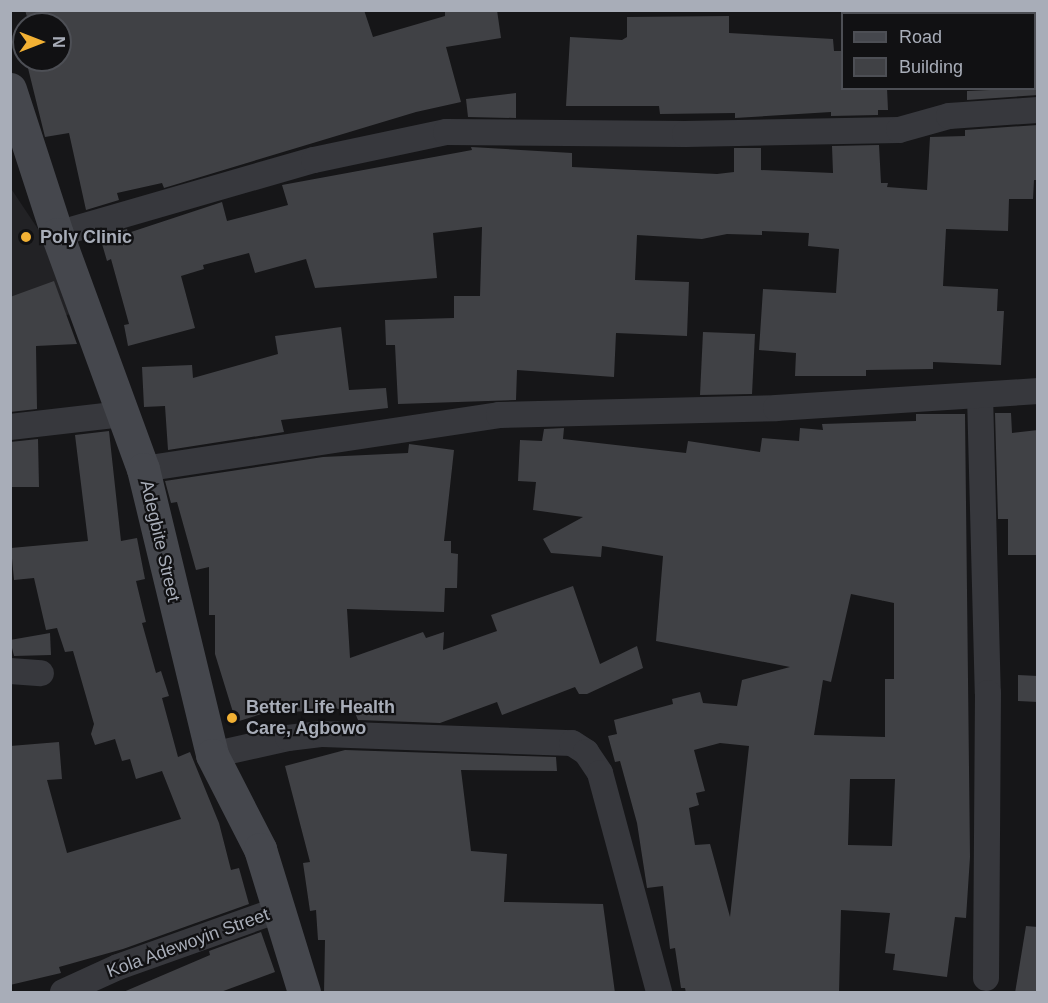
<!DOCTYPE html>
<style>
body{margin:0}
#map{position:relative;width:1048px;height:1003px;overflow:hidden;background:#161618;font-family:Arial,sans-serif}
div>[style]{position:absolute}
[style*='--x']{left:calc(var(--x)*1px);top:calc(var(--y)*1px);width:calc(var(--w)*1px);rotate:calc(var(--a)*1deg)}
.built>*{inset:0;background:#222225}
.building>*{inset:0;background:#404145}
.street>*{height:26px;margin:-13px;padding:0 13px;transform-origin:13px;border-radius:13px;background:#37383d}
.secondary>*{height:33px;margin:-16.5px;padding:0 16.5px;transform-origin:16.5px;border-radius:16.5px;background:#45474d}
.dots>*{width:16px;height:16px;translate:-50% -50%;box-sizing:border-box;border:3px solid #111113;border-radius:50%}
span{translate:-50% -50%;white-space:nowrap;text-align:center;line-height:1.15;-webkit-text-stroke:4.5px #111113;paint-order:stroke}
.poi-label{font-size:18px;color:#a8adb8;font-weight:700}
.left{translate:0 -50%;text-align:left}
.street-label{font-size:18px;color:#a8adb8}
.frame{position:absolute;inset:0;border:12px solid #a8adb8;pointer-events:none}
.legend{position:absolute;left:841px;top:12px;width:195px;height:78px;box-sizing:border-box;background:#111113;border:2px solid #4d4f55;margin:0;padding:8px 10px;list-style:none;font-size:18px;color:#a8adb8}
.legend li{display:flex;align-items:center;gap:12px;height:30px}
.legend b{width:30px;border:2px solid #4d4f55}
.north{position:absolute;left:12px;top:12px;width:60px;height:60px;box-sizing:border-box;background:#111113;border:2px solid #4d4f55;border-radius:50%;rotate:90deg;font-size:16px;font-weight:700;line-height:24px;text-align:center;color:#a8adb8}
.north::after{content:'';display:block;margin:auto;width:21px;height:27px;background:#f2b134;clip-path:polygon(50% 0,100% 100%,50% 72%,0 100%)}
</style>
<div id="map">
<div class="built">
<div style="clip-path:polygon(10px 187px,60px 262px,79px 311px,10px 334px)"></div>
</div>
<div class="building">
<div style="clip-path:polygon(25px 10px,364px 10px,373px 37px,445px 16px,445px 10px,497px 10px,501px 38px,446px 47px,461px 102px,416px 112px,164px 188px,162px 183px,117px 193px,119px 200px,86px 210px,69px 133px,45px 137px,26px 60px,60px 60px,60px 24px,29px 24px)"></div>
<div style="clip-path:polygon(729px 16px,729px 33px,833px 39px,834px 51px,843px 51px,843px 88px,887px 88px,888px 110px,878px 110px,878px 115px,831px 116px,831px 112px,735px 118px,735px 113px,660px 114px,659px 106px,566px 106px,570px 37px,622px 40px,627px 37px,627px 17px)"></div>
<div style="clip-path:polygon(1038px 88px,1038px 95px,967px 100px,967px 91px)"></div>
<div style="clip-path:polygon(516px 93px,516px 118px,468px 117px,466px 99px)"></div>
<div style="clip-path:polygon(1038px 125px,1038px 180px,1034px 180px,1033px 199px,1009px 199px,1008px 231px,946px 229px,943px 286px,998px 289px,997px 311px,1004px 311px,1001px 365px,933px 362px,933px 369px,866px 370px,866px 376px,795px 376px,796px 353px,759px 350px,763px 289px,836px 293px,839px 249px,808px 246px,809px 233px,762px 231px,762px 235px,727px 234px,702px 239px,637px 235px,635px 280px,689px 282px,687px 336px,616px 333px,614px 377px,517px 370px,516px 400px,398px 404px,395px 345px,386px 345px,385px 320px,454px 318px,454px 296px,480px 296px,482px 227px,433px 233px,437px 278px,315px 288px,306px 259px,255px 273px,249px 253px,203px 265px,204px 269px,181px 276px,195px 328px,128px 346px,124px 325px,129px 324px,111px 259px,107px 261px,100px 237px,127px 229px,128px 233px,222px 202px,227px 221px,288px 205px,282px 185px,472px 150px,471px 147px,572px 153px,572px 167px,717px 174px,734px 172px,734px 148px,761px 148px,761px 170px,833px 173px,832px 146px,879px 145px,881px 183px,888px 183px,887px 187px,927px 190px,930px 137px,965px 136px,965px 130px)"></div>
<div style="clip-path:polygon(54px 281px,77px 344px,36px 346px,37px 409px,10px 412px,10px 297px)"></div>
<div style="clip-path:polygon(341px 327px,349px 390px,386px 388px,388px 408px,281px 420px,284px 432px,168px 450px,165px 406px,144px 407px,142px 367px,192px 365px,193px 378px,278px 354px,275px 336px)"></div>
<div style="clip-path:polygon(703px 332px,755px 334px,752px 394px,700px 395px)"></div>
<div style="clip-path:polygon(995px 413px,1011px 413px,1012px 433px,1038px 430px,1038px 555px,1008px 555px,1008px 519px,998px 519px)"></div>
<div style="clip-path:polygon(evenodd,916px 414px,965px 414px,970px 857px,966px 918px,955px 917px,947px 977px,893px 970px,895px 954px,885px 953px,890px 913px,841px 910px,839px 993px,686px 993px,685px 988px,681px 988px,675px 948px,670px 949px,663px 886px,647px 888px,637px 823px,620px 761px,615px 762px,608px 736px,617px 734px,614px 720px,673px 704px,672px 699px,700px 692px,703px 703px,737px 706px,742px 680px,790px 667px,656px 641px,663px 556px,602px 546px,601px 557px,551px 553px,543px 539px,583px 517px,533px 510px,536px 482px,518px 481px,520px 440px,542px 441px,544px 429px,564px 428px,563px 439px,686px 453px,688px 441px,760px 452px,762px 438px,799px 441px,800px 428px,823px 430px,822px 424px,916px 421px,916px 414px,851px 594px,894px 603px,894px 679px,885px 679px,885px 737px,814px 735px,823px 680px,831px 682px,851px 594px,916px 414px,720px 743px,749px 746px,730px 917px,710px 844px,695px 845px,689px 808px,699px 805px,696px 793px,705px 791px,694px 750px,720px 743px,916px 414px,850px 779px,895px 779px,892px 846px,848px 845px,850px 779px)"></div>
<div style="clip-path:polygon(109px 431px,121px 541px,137px 538px,145px 579px,136px 581px,146px 622px,142px 623px,156px 673px,161px 671px,169px 696px,162px 698px,178px 757px,190px 752px,219px 823px,231px 870px,239px 868px,249px 904px,123px 949px,59px 967px,61px 973px,10px 985px,10px 746px,59px 742px,62px 779px,47px 780px,67px 853px,181px 819px,162px 771px,136px 779px,130px 759px,122px 761px,115px 739px,95px 745px,91px 734px,94px 724px,73px 651px,65px 652px,57px 628px,46px 630px,34px 578px,14px 580px,11px 548px,88px 541px,75px 435px)"></div>
<div style="clip-path:polygon(38px 439px,39px 487px,10px 487px,10px 442px)"></div>
<div style="clip-path:polygon(409px 444px,454px 450px,444px 541px,451px 541px,451px 553px,458px 554px,457px 588px,445px 588px,444px 612px,347px 609px,350px 658px,423px 632px,426px 638px,444px 632px,443px 650px,497px 631px,491px 615px,573px 586px,600px 664px,637px 646px,643px 668px,587px 694px,579px 694px,575px 687px,502px 715px,497px 702px,440px 723px,358px 720px,353px 708px,291px 712px,290px 705px,236px 722px,215px 654px,215px 615px,209px 615px,209px 567px,196px 570px,177px 502px,171px 503px,165px 481px,323px 457px,408px 453px)"></div>
<div style="clip-path:polygon(50px 633px,51px 655px,14px 656px,10px 640px)"></div>
<div style="clip-path:polygon(1018px 675px,1038px 676px,1038px 702px,1018px 701px)"></div>
<div style="clip-path:polygon(345px 750px,556px 757px,557px 771px,461px 770px,471px 851px,507px 854px,504px 902px,603px 904px,615px 993px,324px 993px,325px 940px,318px 940px,316px 910px,310px 911px,303px 863px,310px 862px,285px 766px)"></div>
<div style="clip-path:polygon(1026px 926px,1038px 927px,1038px 993px,1015px 993px)"></div>
<div style="clip-path:polygon(261px 932px,275px 972px,218px 993px,121px 993px,210px 955px,209px 951px)"></div>
</div>
<div class="street">
<div style="--x:57;--y:234;--w:267;--a:-16.1"></div>
<div style="--x:314;--y:160;--w:135;--a:-12"></div>
<div style="--x:446;--y:132;--w:239;--a:0.5"></div>
<div style="--x:685;--y:134;--w:214;--a:-1.1"></div>
<div style="--x:899;--y:130;--w:52;--a:-15.6"></div>
<div style="--x:949;--y:116;--w:89;--a:-3.9"></div>
<div style="--x:980;--y:395;--w:298;--a:88.5"></div>
<div style="--x:988;--y:693;--w:285;--a:90.4"></div>
<div style="--x:10;--y:427;--w:113;--a:-6.6"></div>
<div style="--x:143;--y:469;--w:360;--a:-8.6"></div>
<div style="--x:499;--y:415;--w:277;--a:-1.4"></div>
<div style="--x:776;--y:408;--w:263;--a:-3.7"></div>
<div style="--x:10;--y:671;--w:31;--a:4"></div>
<div style="--x:212;--y:755;--w:78;--a:-12.6"></div>
<div style="--x:288;--y:738;--w:35;--a:-7"></div>
<div style="--x:323;--y:734;--w:249;--a:2.1"></div>
<div style="--x:572;--y:743;--w:17;--a:33"></div>
<div style="--x:586;--y:752;--w:25;--a:56"></div>
<div style="--x:600;--y:773;--w:227;--a:74.9"></div>
<div style="--x:63;--y:992;--w:60;--a:-24.4"></div>
<div style="--x:118;--y:967;--w:173;--a:-19.6"></div>
</div>
<div class="secondary">
<div style="--x:10;--y:89;--w:152;--a:72"></div>
<div style="--x:57;--y:234;--w:250;--a:69.9"></div>
<div style="--x:143;--y:469;--w:294;--a:76.4"></div>
<div style="--x:212;--y:755;--w:106;--a:62.9"></div>
<div style="--x:260;--y:849;--w:150;--a:72.9"></div>
</div>
<div class="dots">
<div style="left:26px;top:237px;background:#f2b134"></div>
<div style="left:232px;top:718px;background:#f2b134"></div>
</div>
<div class="poi-label">
<span class="left" style="left:40px;top:237px">Poly Clinic</span>
<span class="left" style="left:246px;top:718px">Better Life Health<br>Care, Agbowo</span>
</div>
<div class="street-label">
<span style="left:160px;top:541px;rotate:77deg">Adegbite Street</span>
<span style="left:188px;top:943px;rotate:-20deg">Kola Adewoyin Street</span>
</div>
<div class="frame"></div>
<ul class="legend">
<li><b style="height:8px;background:#45474d"></b>Road</li>
<li><b style="height:16px;background:#404145"></b>Building</li>
</ul>
<div class="north">N</div>
</div>
